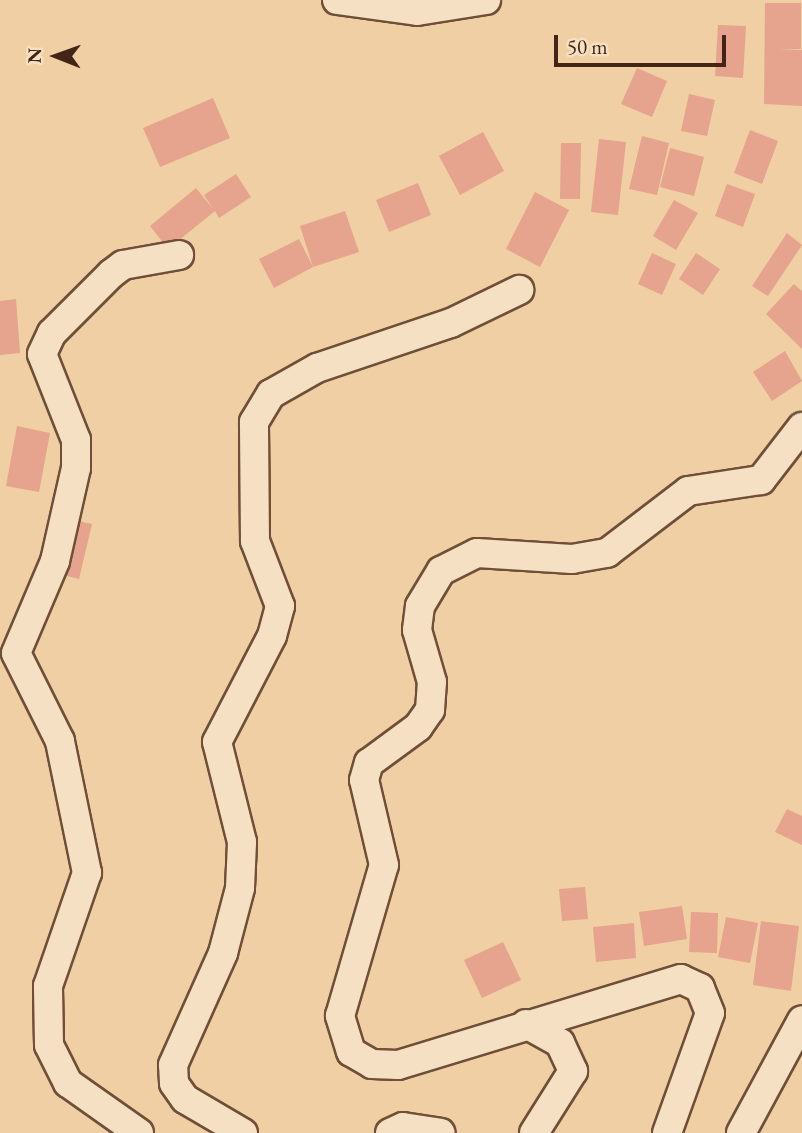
<!DOCTYPE html>
<style>
body{margin:0}
#map{position:relative;width:802px;height:1133px;overflow:hidden;background:#efcfa3;font-family:"EB Garamond",serif}
div>[style]{position:absolute}
[style*='--x']{left:calc(var(--x)*1px);top:calc(var(--y)*1px);width:calc(var(--w)*1px);rotate:calc(var(--a)*1deg)}
.building>*{inset:0;background:#e6a38d}
.roads{filter:drop-shadow(2px 0 #6f4f38) drop-shadow(-2px 0 #6f4f38) drop-shadow(0 2px #6f4f38) drop-shadow(0 -2px #6f4f38)}
.minor>*{height:28px;margin:-14px;padding:0 14px;transform-origin:14px;border-radius:14px;background:#f5e0c3}
span{translate:-50% -50%;white-space:nowrap;text-align:center;line-height:1.15;-webkit-text-stroke:6px #f5e0c3;paint-order:stroke}
.north{position:absolute;left:21px;top:21px;width:70px;height:70px;-webkit-text-stroke:5px #f5e0c3;paint-order:stroke;rotate:271deg;font-size:19px;font-weight:700;line-height:28px;text-align:center;color:#442414}
.north::after{content:'';display:block;margin:auto;width:24px;height:32px;background:#442414;clip-path:polygon(50% 0,100% 100%,50% 72%,0 100%)}
.scale{position:absolute;left:554px;top:35px;width:172px;height:32px;box-sizing:border-box;border:4px solid #442414;border-top:0;padding-left:9px;font-size:21px;line-height:24px;white-space:nowrap;color:#442414;-webkit-text-stroke:5px #f5e0c3;paint-order:stroke}
</style>
<div id="map">
<div class="building">
<div style="clip-path:polygon(765px 3px,801px 3px,801px 49px,778px 49px,802px 50px,802px 106px,764px 104px)"></div>
<div style="clip-path:polygon(718px 25px,746px 26px,743px 78px,715px 76px)"></div>
<div style="clip-path:polygon(637px 68px,667px 81px,652px 117px,621px 104px)"></div>
<div style="clip-path:polygon(689px 94px,715px 100px,707px 136px,681px 131px)"></div>
<div style="clip-path:polygon(213px 98px,230px 138px,160px 167px,143px 128px)"></div>
<div style="clip-path:polygon(750px 130px,778px 141px,762px 184px,734px 173px)"></div>
<div style="clip-path:polygon(483px 132px,504px 171px,460px 195px,439px 156px)"></div>
<div style="clip-path:polygon(642px 136px,669px 143px,657px 195px,629px 189px)"></div>
<div style="clip-path:polygon(599px 139px,626px 142px,618px 215px,591px 212px)"></div>
<div style="clip-path:polygon(561px 143px,581px 143px,580px 199px,560px 199px)"></div>
<div style="clip-path:polygon(670px 148px,704px 157px,694px 196px,660px 187px)"></div>
<div style="clip-path:polygon(236px 174px,251px 197px,219px 218px,215px 211px,168px 249px,150px 226px,196px 188px,213px 209px,204px 195px)"></div>
<div style="clip-path:polygon(418px 183px,431px 215px,389px 232px,376px 200px)"></div>
<div style="clip-path:polygon(727px 184px,755px 194px,743px 227px,715px 216px)"></div>
<div style="clip-path:polygon(535px 192px,569px 210px,540px 267px,506px 249px)"></div>
<div style="clip-path:polygon(674px 200px,698px 213px,676px 250px,653px 236px)"></div>
<div style="clip-path:polygon(345px 211px,359px 252px,313px 267px,300px 226px)"></div>
<div style="clip-path:polygon(787px 233px,802px 245px,768px 296px,752px 286px)"></div>
<div style="clip-path:polygon(299px 239px,313px 267px,274px 288px,259px 259px)"></div>
<div style="clip-path:polygon(652px 253px,676px 264px,662px 295px,638px 284px)"></div>
<div style="clip-path:polygon(696px 253px,720px 269px,703px 295px,679px 279px)"></div>
<div style="clip-path:polygon(794px 284px,802px 291px,802px 349px,766px 314px)"></div>
<div style="clip-path:polygon(16px 299px,20px 353px,0 355px,0 301px)"></div>
<div style="clip-path:polygon(785px 351px,802px 381px,772px 401px,753px 372px)"></div>
<div style="clip-path:polygon(17px 426px,50px 433px,39px 492px,6px 486px)"></div>
<div style="clip-path:polygon(70px 519px,92px 524px,79px 579px,56px 573px)"></div>
<div style="clip-path:polygon(787px 809px,802px 816px,802px 845px,775px 832px)"></div>
<div style="clip-path:polygon(585px 887px,588px 919px,562px 921px,559px 889px)"></div>
<div style="clip-path:polygon(682px 906px,687px 939px,644px 946px,639px 912px)"></div>
<div style="clip-path:polygon(691px 912px,718px 913px,717px 953px,689px 952px)"></div>
<div style="clip-path:polygon(726px 917px,758px 923px,750px 963px,718px 957px)"></div>
<div style="clip-path:polygon(761px 921px,799px 926px,791px 991px,753px 985px)"></div>
<div style="clip-path:polygon(634px 923px,636px 958px,596px 962px,593px 927px)"></div>
<div style="clip-path:polygon(503px 942px,521px 980px,482px 998px,464px 960px)"></div>
</div>
<div class="roads">
<div class="minor">
<div style="--x:337;--y:0;--w:81;--a:7.8"></div>
<div style="--x:417;--y:11;--w:70;--a:-9.1"></div>
<div style="--x:526;--y:1024;--w:39;--a:29"></div>
<div style="--x:560;--y:1043;--w:31;--a:65"></div>
<div style="--x:573;--y:1071;--w:73;--a:122.2"></div>
<div style="--x:139;--y:1133;--w:87;--a:-144.8"></div>
<div style="--x:68;--y:1083;--w:42;--a:-116.6"></div>
<div style="--x:49;--y:1045;--w:59;--a:-91"></div>
<div style="--x:48;--y:986;--w:120;--a:-71"></div>
<div style="--x:87;--y:873;--w:135;--a:-101.6"></div>
<div style="--x:60;--y:741;--w:98;--a:-116.6"></div>
<div style="--x:16;--y:653;--w:100;--a:-67"></div>
<div style="--x:55;--y:561;--w:95;--a:-77.3"></div>
<div style="--x:76;--y:468;--w:28;--a:-90"></div>
<div style="--x:76;--y:440;--w:92;--a:-111.6"></div>
<div style="--x:42;--y:354;--w:23;--a:-65"></div>
<div style="--x:52;--y:333;--w:83;--a:-45"></div>
<div style="--x:111;--y:274;--w:15;--a:-37"></div>
<div style="--x:123;--y:265;--w:57;--a:-10.1"></div>
<div style="--x:243;--y:1133;--w:67;--a:-149.6"></div>
<div style="--x:185;--y:1099;--w:19;--a:-125"></div>
<div style="--x:174;--y:1083;--w:18;--a:-93"></div>
<div style="--x:173;--y:1065;--w:123;--a:-65.9"></div>
<div style="--x:223;--y:953;--w:67;--a:-75.3"></div>
<div style="--x:240;--y:888;--w:46;--a:-87.5"></div>
<div style="--x:242;--y:842;--w:103;--a:-104"></div>
<div style="--x:217;--y:742;--w:119;--a:-62.6"></div>
<div style="--x:272;--y:636;--w:31;--a:-75"></div>
<div style="--x:280;--y:606;--w:70;--a:-111"></div>
<div style="--x:255;--y:541;--w:119;--a:-90.5"></div>
<div style="--x:254;--y:422;--w:33;--a:-59"></div>
<div style="--x:271;--y:394;--w:53;--a:-29.5"></div>
<div style="--x:317;--y:368;--w:141;--a:-18.6"></div>
<div style="--x:451;--y:323;--w:76;--a:-25.9"></div>
<div style="--x:390;--y:1133;--w:14;--a:-25"></div>
<div style="--x:403;--y:1127;--w:38;--a:9"></div>
<div style="--x:667;--y:1133;--w:127;--a:-70.3"></div>
<div style="--x:710;--y:1013;--w:27;--a:-112"></div>
<div style="--x:700;--y:988;--w:21;--a:-155"></div>
<div style="--x:681;--y:979;--w:296;--a:163.1"></div>
<div style="--x:398;--y:1065;--w:26;--a:-178"></div>
<div style="--x:372;--y:1064;--w:24;--a:-150"></div>
<div style="--x:351;--y:1052;--w:38;--a:-107"></div>
<div style="--x:340;--y:1016;--w:157;--a:-73.8"></div>
<div style="--x:384;--y:865;--w:87;--a:-103.2"></div>
<div style="--x:364;--y:780;--w:18;--a:-74"></div>
<div style="--x:369;--y:763;--w:61;--a:-36.3"></div>
<div style="--x:418;--y:727;--w:21;--a:-55"></div>
<div style="--x:430;--y:710;--w:28;--a:-86"></div>
<div style="--x:432;--y:682;--w:54;--a:-106.1"></div>
<div style="--x:417;--y:630;--w:24;--a:-83"></div>
<div style="--x:420;--y:606;--w:41;--a:-59"></div>
<div style="--x:441;--y:571;--w:40;--a:-26.6"></div>
<div style="--x:477;--y:553;--w:95;--a:3.6"></div>
<div style="--x:572;--y:559;--w:36;--a:-10"></div>
<div style="--x:607;--y:553;--w:102;--a:-37.4"></div>
<div style="--x:688;--y:491;--w:74;--a:-8.6"></div>
<div style="--x:761;--y:480;--w:67;--a:-52.3"></div>
<div style="--x:741;--y:1133;--w:128;--a:-61.6"></div>
</div>
</div>
<div class="north">N</div>
<div class="scale">50 m</div>
</div>
